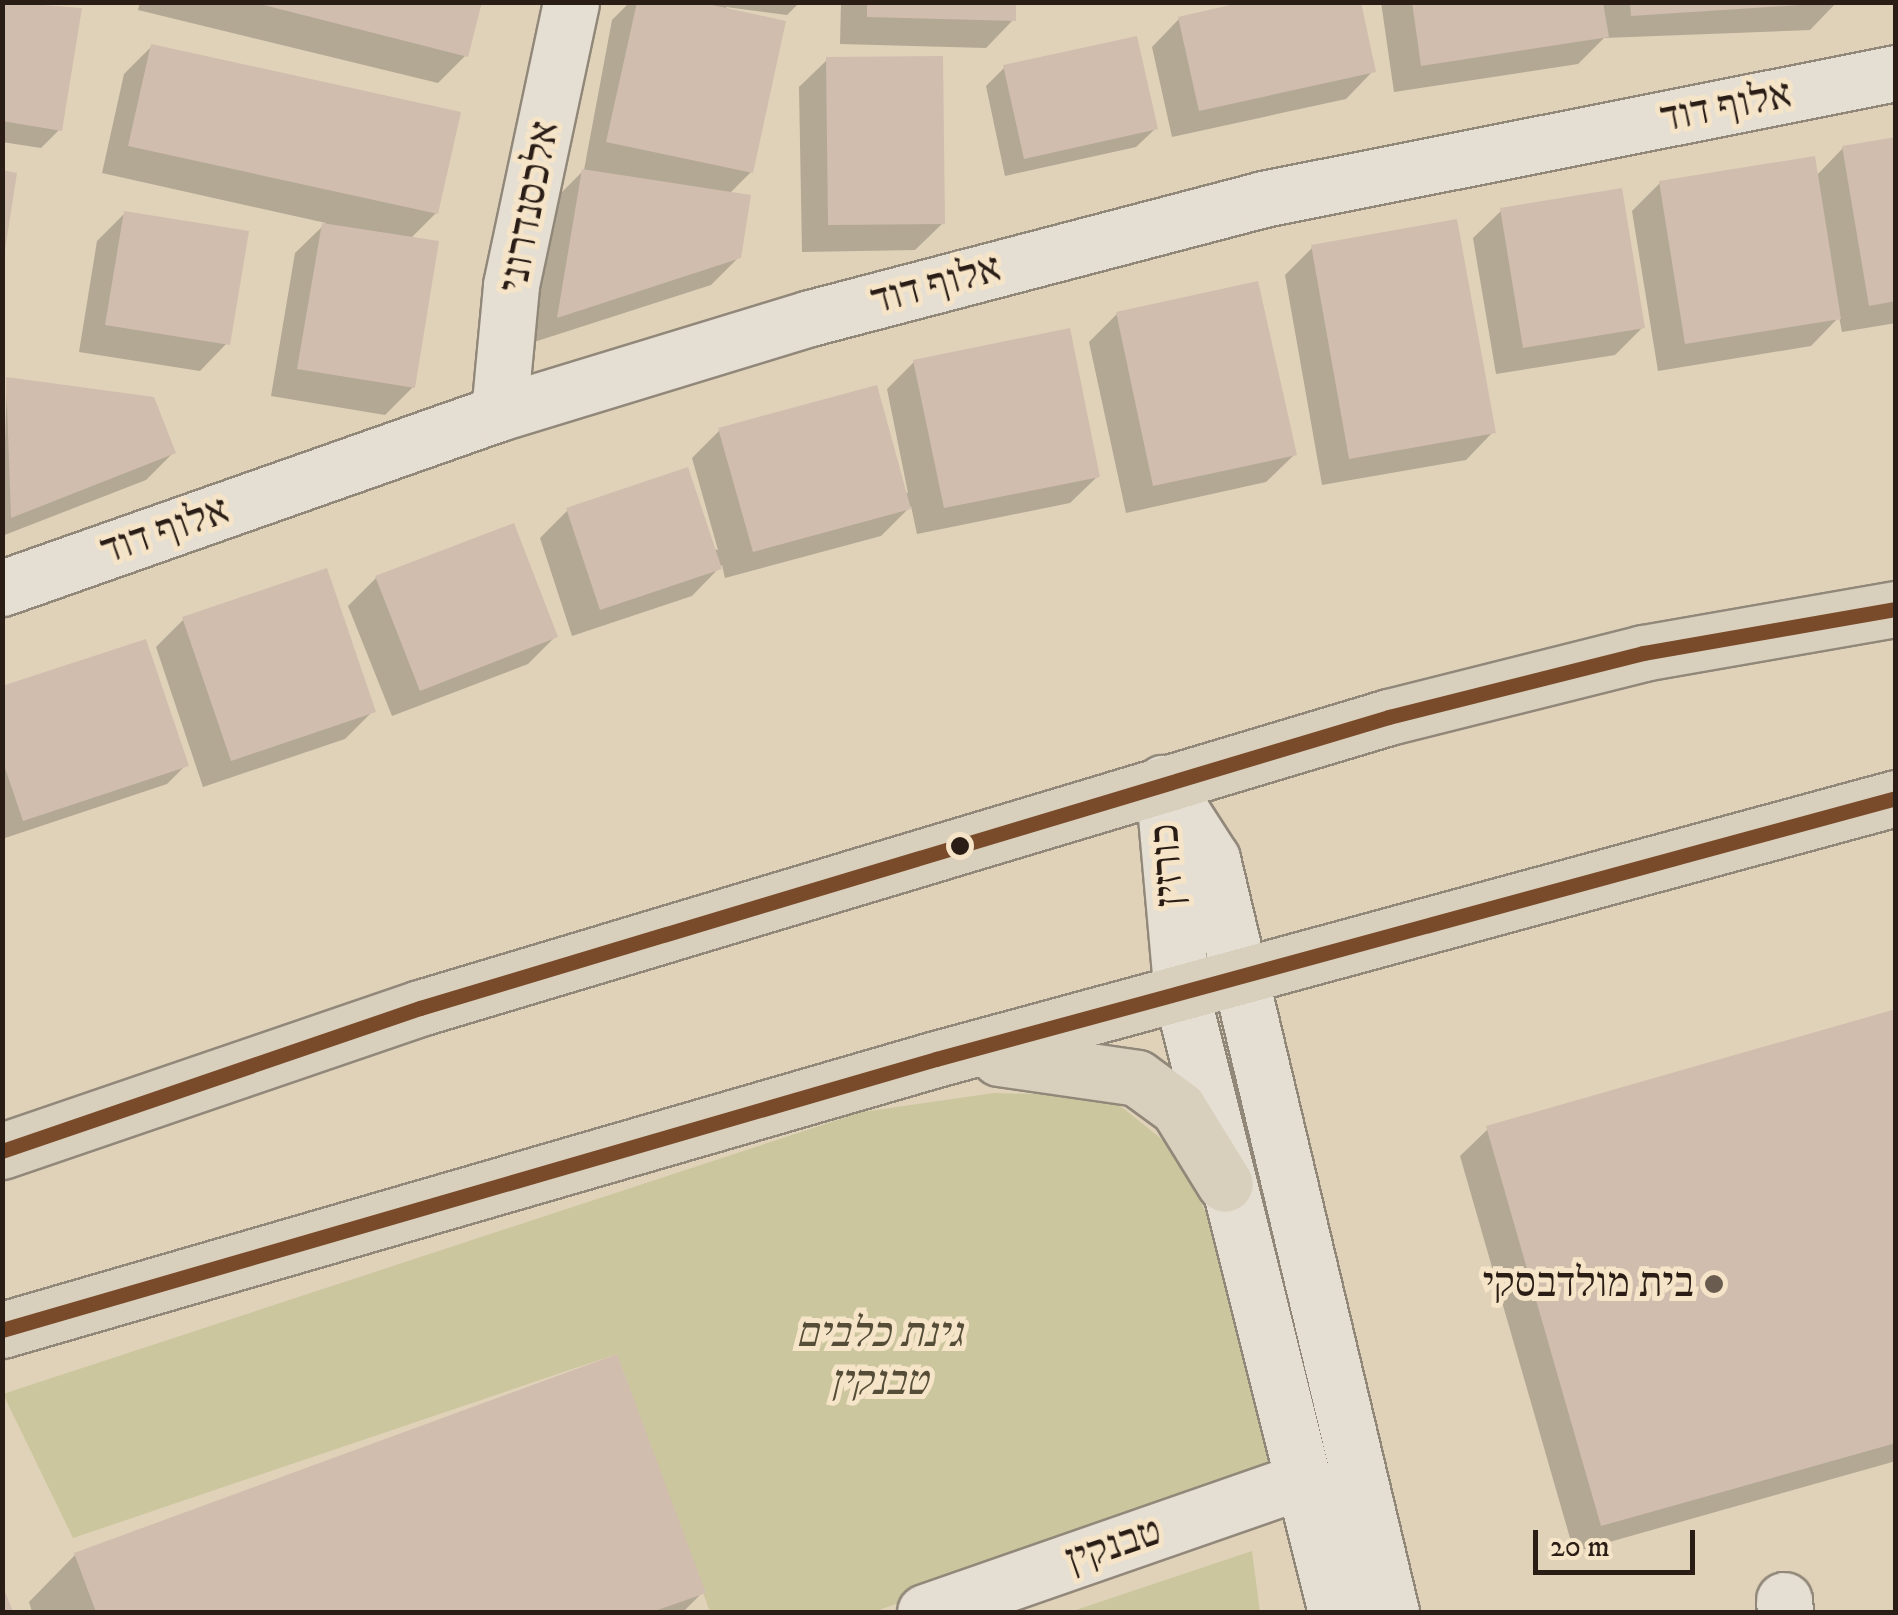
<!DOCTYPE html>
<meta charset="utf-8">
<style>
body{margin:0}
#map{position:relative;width:1898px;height:1615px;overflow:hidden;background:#e0d2b9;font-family:"IM FELL DW Pica","Frank Ruhl Libre",serif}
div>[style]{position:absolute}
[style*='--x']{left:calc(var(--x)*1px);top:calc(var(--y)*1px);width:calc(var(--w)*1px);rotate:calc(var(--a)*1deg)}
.green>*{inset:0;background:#cbc69e}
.shadow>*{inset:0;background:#0003}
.building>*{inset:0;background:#d0bdae}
.roads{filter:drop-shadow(2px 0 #91887a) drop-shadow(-2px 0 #91887a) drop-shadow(0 2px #91887a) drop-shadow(0 -2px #91887a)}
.minor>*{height:55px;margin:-27.5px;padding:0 27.5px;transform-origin:27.5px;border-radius:27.5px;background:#e5ded2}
.major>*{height:55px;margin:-27.5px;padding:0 27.5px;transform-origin:27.5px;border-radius:27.5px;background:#d9cfbd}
.bus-1>*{height:15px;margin:-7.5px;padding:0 7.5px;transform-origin:7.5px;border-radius:7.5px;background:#7a4b2a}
.dots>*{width:28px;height:28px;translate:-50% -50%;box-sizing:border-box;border:5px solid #f5e4c7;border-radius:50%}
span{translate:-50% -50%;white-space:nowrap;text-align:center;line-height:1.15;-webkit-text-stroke:10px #f5e4c7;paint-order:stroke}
.street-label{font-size:42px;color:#2a1d16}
.poi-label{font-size:42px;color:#2a1d16}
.right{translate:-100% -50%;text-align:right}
.park-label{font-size:42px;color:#554d38;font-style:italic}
.frame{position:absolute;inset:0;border:5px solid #2a1d16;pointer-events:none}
.scale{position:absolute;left:1533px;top:1530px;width:162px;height:45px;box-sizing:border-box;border:5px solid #2a1d16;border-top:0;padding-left:12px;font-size:30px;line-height:35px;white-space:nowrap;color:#2a1d16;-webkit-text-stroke:8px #f5e4c7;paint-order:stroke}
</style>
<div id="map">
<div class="green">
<div style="clip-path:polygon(994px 1093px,1108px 1096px,1174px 1149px,1214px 1229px,1271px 1474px,873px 1612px,710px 1612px,617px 1354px,73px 1538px,3px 1394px,862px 1112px)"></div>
<div style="clip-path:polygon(1252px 1551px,1260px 1612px,1070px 1612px)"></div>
</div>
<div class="shadow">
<div style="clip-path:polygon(2px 2px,79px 10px,60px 129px,41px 148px,2px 142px)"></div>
<div style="clip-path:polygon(140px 2px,479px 2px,465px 56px,438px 83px,138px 10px)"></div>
<div style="clip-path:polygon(630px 2px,800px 2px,787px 15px,726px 7px,751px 172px,729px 194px,739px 257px,711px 285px,531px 343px,555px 199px,584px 170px,612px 20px)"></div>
<div style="clip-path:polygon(841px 2px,1014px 2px,1013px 20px,986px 48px,840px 44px)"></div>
<div style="clip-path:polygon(1381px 2px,1837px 2px,1810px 30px,1604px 38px,1578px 64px,1394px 92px)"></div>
<div style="clip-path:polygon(1179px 19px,1373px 71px,1346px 99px,1172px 137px,1152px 47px)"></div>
<div style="clip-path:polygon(152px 46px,436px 213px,410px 239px,413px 387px,385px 415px,271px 396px,295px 253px,326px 223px,102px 173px,124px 74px)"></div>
<div style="clip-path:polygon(827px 60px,943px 223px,915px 250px,802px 252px,799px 87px)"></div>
<div style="clip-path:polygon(1005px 67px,1155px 129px,1136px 147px,1005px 176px,986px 86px)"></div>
<div style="clip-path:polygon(1896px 140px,1896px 323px,1842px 332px,1839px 317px,1811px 346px,1658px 371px,1632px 211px,1660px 183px,1816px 176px,1843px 148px)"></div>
<div style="clip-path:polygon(1501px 211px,1642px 328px,1615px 355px,1496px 374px,1473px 238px)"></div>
<div style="clip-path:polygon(125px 213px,227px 343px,200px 371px,79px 352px,97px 241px)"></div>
<div style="clip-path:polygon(1312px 248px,1493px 432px,1466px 460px,1322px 485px,1285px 275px)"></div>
<div style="clip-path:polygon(1117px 314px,1294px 455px,1266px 482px,1126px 513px,1089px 342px)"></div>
<div style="clip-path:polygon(914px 362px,1098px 476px,1070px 503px,917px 534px,911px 506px,881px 536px,725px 578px,722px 565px,692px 596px,572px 636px,540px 538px,568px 510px,718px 550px,692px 458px,720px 430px,908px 493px,887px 389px)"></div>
<div style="clip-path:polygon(7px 380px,173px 453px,146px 480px,2px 536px)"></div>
<div style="clip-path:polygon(376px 578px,555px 637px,528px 664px,392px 716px,348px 606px)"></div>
<div style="clip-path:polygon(184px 619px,373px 711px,345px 739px,203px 787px,156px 647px)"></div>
<div style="clip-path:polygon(2px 689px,186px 765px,167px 784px,5px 838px)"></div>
<div style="clip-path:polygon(1896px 1012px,1896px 1461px,1574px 1552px,1460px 1156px,1488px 1129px)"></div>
<div style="clip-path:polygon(75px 1555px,703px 1592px,683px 1612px,32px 1612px,29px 1602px)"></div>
</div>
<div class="building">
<div style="clip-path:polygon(2px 2px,82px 8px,62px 131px,2px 121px)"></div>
<div style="clip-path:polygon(252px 2px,482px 2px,468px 57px)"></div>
<div style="clip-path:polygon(637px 2px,698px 2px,786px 21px,753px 173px,606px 142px)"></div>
<div style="clip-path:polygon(867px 2px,1016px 2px,1016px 21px,867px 17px)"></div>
<div style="clip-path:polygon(1243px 2px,1361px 2px,1376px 72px,1199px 111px,1178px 17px)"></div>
<div style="clip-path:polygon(1412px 2px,1603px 2px,1609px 37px,1421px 66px)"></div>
<div style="clip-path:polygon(1630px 2px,1801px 2px,1801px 5px,1631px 16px)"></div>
<div style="clip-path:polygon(1137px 36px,1158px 129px,1024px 159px,1003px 65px)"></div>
<div style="clip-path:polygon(151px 44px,461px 112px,438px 214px,128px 146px)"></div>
<div style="clip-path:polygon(943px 56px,945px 224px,828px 225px,826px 57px)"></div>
<div style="clip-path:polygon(1896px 137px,1896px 301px,1869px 306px,1842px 146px)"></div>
<div style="clip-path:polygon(1815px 156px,1841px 319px,1685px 344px,1659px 181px)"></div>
<div style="clip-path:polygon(582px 169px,751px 195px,741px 258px,557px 318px)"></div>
<div style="clip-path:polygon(2px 170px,17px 173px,5px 250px,2px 250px)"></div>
<div style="clip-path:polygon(1622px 188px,1645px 328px,1523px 348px,1500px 208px)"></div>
<div style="clip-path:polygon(124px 211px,249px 231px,230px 345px,105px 325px)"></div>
<div style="clip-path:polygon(1457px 219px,1496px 433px,1349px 459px,1311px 245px)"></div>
<div style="clip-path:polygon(322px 223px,439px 241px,415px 388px,297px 369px)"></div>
<div style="clip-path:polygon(1258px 281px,1297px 455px,1153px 486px,1116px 312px)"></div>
<div style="clip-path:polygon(1070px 328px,1100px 477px,944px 508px,913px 360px)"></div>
<div style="clip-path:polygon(6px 377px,154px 397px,176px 453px,11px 518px)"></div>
<div style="clip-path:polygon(877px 385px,911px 509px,753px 552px,718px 428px)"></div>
<div style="clip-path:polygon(688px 467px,722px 569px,600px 610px,566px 508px)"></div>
<div style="clip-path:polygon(514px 523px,558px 637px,420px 691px,375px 576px)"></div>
<div style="clip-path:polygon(327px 568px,376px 712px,231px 761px,182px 617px)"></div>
<div style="clip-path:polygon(146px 639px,189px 766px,23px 821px,2px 759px,2px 686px)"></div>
<div style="clip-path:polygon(1896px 1009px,1896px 1443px,1601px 1526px,1486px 1126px)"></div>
<div style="clip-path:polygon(617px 1354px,706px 1593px,652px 1612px,96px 1612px,74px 1553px)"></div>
<div style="clip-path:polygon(2px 1586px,3px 1586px,13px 1612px,2px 1612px)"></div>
</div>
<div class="roads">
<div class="minor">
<div style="--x:499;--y:413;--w:129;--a:-84.6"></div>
<div style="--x:511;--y:285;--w:289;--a:-78"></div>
<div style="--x:2;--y:588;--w:527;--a:-19.4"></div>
<div style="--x:499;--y:413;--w:325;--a:-17"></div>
<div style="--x:810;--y:318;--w:468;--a:-14.7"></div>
<div style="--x:1263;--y:199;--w:645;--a:-11.26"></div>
<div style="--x:1163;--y:783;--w:90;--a:57.2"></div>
<div style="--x:1212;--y:859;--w:774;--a:76.63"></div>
<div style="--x:1163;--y:783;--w:214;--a:84.9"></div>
<div style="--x:1182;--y:996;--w:635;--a:75.96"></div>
<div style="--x:1784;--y:1600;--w:12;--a:85"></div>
<div style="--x:925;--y:1612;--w:399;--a:-19.2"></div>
</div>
<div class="major">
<div style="--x:999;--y:1058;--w:139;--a:8.2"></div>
<div style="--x:1137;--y:1078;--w:51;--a:36.2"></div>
<div style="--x:1178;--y:1108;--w:89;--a:58.3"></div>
<div style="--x:2;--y:1151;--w:442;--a:-18.9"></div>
<div style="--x:420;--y:1008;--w:1012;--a:-16.72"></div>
<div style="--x:1389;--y:717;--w:262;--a:-14.1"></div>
<div style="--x:1643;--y:653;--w:257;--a:-9.9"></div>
<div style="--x:2;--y:1330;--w:973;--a:-16.18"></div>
<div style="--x:936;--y:1059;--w:995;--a:-15.21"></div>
</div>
</div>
<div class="bus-1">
<div style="--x:2;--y:1151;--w:442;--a:-18.9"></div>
<div style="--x:420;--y:1008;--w:1012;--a:-16.72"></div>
<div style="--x:1389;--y:717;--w:262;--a:-14.1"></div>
<div style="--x:1643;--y:653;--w:257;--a:-9.9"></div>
<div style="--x:2;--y:1330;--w:973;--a:-16.18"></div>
<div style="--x:936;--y:1059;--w:995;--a:-15.21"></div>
</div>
<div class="dots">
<div style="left:960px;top:846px;background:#2a1d16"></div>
<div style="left:1714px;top:1284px;background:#6a5c4f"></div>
</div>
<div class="street-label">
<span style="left:1726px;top:107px;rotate:-11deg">אלוף דוד</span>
<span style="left:530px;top:207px;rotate:-79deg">אלכסנדרוני</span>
<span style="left:936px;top:285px;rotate:-15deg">אלוף דוד</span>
<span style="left:165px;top:531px;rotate:-19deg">אלוף דוד</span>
<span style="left:1168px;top:865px;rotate:-94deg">כורזין</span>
<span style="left:1114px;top:1546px;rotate:-19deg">טבנקין</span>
</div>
<div class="poi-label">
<span class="right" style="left:1694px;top:1284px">בית מולדבסקי</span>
</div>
<div class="park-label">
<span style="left:879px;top:1358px">גינת כלבים<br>טבנקין</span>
</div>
<div class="frame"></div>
<div class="scale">20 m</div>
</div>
